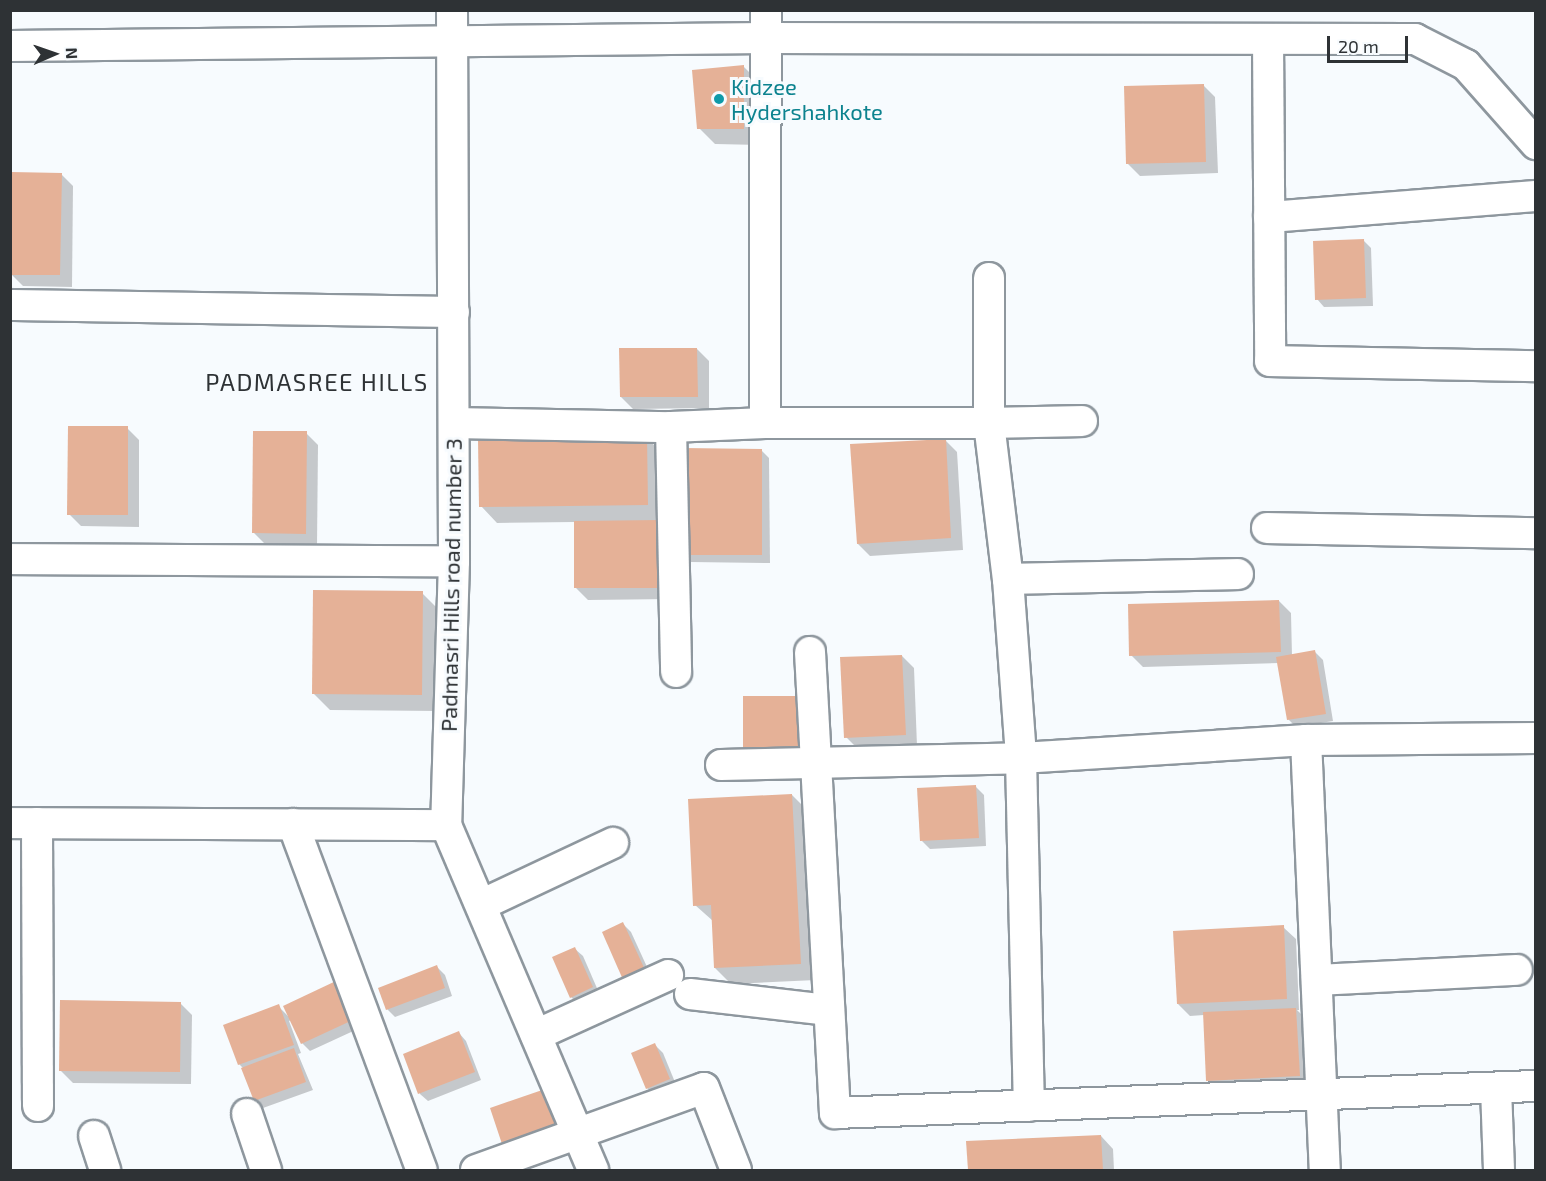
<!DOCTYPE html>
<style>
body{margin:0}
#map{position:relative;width:1546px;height:1181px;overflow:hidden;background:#f7fbfe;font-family:"Exo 2",sans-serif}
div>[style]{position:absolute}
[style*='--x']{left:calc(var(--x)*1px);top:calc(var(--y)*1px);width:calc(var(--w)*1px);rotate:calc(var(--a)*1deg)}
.shadow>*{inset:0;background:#0003}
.building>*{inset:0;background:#e5b197}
.roads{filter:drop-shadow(2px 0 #8e979e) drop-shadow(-2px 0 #8e979e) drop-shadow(0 2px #8e979e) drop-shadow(0 -2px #8e979e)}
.minor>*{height:30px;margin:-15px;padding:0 15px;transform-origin:15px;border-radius:15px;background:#fff}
.dots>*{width:16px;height:16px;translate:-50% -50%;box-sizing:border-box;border:3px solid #f7fbfe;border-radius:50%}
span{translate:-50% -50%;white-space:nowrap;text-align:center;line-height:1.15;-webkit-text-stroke:6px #f7fbfe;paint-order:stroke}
.culture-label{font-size:22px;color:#0d838f}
.left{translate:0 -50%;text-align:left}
.street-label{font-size:22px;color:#2e3235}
.neighbourhood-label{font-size:24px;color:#2e3235;letter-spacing:1.5px}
.frame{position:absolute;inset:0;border:12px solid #2e3235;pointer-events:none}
.north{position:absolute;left:24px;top:24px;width:60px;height:60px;-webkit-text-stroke:4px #f7fbfe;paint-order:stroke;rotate:88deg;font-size:16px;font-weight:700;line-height:24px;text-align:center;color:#2e3235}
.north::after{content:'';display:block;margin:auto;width:21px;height:27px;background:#2e3235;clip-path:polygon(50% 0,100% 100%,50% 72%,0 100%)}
.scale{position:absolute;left:1327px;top:36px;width:81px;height:27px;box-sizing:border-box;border:3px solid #2e3235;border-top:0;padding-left:8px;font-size:18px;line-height:21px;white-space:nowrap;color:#2e3235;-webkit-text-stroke:4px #f7fbfe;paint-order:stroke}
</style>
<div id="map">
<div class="shadow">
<div style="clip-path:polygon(744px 67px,760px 83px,760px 145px,715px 144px,699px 128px)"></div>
<div style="clip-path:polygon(1203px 85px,1215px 97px,1218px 173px,1140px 176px,1128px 164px)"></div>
<div style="clip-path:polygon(61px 174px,73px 186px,72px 287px,23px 286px,11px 274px)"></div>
<div style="clip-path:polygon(1363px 240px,1371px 248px,1373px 306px,1324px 307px,1317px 299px)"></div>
<div style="clip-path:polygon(697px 349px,709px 361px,709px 408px,633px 409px,621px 397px)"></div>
<div style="clip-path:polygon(127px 428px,139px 440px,139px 527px,81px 526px,69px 514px)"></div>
<div style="clip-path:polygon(306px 433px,318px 445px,317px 546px,266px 545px,254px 533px)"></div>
<div style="clip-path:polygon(647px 438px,663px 454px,672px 599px,588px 600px,576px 588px,575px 522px,497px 523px,481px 506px)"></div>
<div style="clip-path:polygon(945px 440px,957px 452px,963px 550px,870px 556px,858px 544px)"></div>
<div style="clip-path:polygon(761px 450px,769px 458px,770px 563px,690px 562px,682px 554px)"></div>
<div style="clip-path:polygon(422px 593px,438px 609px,437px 711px,330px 710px,314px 694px)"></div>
<div style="clip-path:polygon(1279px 601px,1291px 613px,1292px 656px,1315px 652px,1323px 660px,1333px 721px,1296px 727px,1288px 719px,1279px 663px,1143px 667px,1131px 655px)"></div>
<div style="clip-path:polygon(902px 656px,914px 668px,917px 746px,858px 749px,846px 737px)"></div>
<div style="clip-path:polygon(976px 787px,984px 795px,986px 846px,930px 849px,922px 841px)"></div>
<div style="clip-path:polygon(792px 795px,808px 811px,816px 980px,731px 984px,715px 968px,713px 921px,695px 905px)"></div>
<div style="clip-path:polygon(623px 924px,631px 932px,653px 980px,633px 989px)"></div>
<div style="clip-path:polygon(1283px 927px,1296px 939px,1299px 1010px,1297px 1010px,1308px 1021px,1311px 1088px,1219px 1092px,1207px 1080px,1204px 1015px,1190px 1016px,1178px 1004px)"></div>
<div style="clip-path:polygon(575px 949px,583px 956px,600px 995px,579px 1005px,571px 997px)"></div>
<div style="clip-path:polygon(437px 967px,445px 975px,452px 996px,395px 1017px,387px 1009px)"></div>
<div style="clip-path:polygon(337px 982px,362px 1027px,310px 1051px,302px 1043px,291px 1020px,289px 1021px,301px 1053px,298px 1054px,313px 1090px,263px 1108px,255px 1100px,244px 1069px,239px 1064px,278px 1006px,289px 1017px)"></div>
<div style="clip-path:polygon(180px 1003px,192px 1015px,191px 1084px,73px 1083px,60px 1070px)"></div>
<div style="clip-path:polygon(459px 1033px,466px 1041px,481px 1080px,428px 1101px,420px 1094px,405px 1054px)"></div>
<div style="clip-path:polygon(655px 1045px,663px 1053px,677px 1087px,655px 1096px,647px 1088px)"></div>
<div style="clip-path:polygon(1101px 1136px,1113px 1149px,1114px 1170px,969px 1170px,968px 1143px)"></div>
</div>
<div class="building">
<div style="clip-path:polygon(744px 65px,744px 129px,697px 129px,692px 70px)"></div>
<div style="clip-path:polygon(1204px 84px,1206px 162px,1126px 164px,1124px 86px)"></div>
<div style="clip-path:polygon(11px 172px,62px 173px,60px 275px,10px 275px)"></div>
<div style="clip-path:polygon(1364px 239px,1366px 298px,1315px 300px,1313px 241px)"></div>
<div style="clip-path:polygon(619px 348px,697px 348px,698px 397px,620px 397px)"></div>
<div style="clip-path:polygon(68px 426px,128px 426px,128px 515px,67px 515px)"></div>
<div style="clip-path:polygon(253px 431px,307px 431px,306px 534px,252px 533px)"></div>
<div style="clip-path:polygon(647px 437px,648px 505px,479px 507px,478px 439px)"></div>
<div style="clip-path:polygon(946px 439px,951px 538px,857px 544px,850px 444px)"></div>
<div style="clip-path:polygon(683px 448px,762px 449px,762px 555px,681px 555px)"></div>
<div style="clip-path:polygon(660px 520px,661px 588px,574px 588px,574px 521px)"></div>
<div style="clip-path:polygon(313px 590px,423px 591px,422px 695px,312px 694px)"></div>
<div style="clip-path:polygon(1279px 600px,1281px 652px,1129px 656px,1128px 604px)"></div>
<div style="clip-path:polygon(1315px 650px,1326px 714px,1287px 720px,1276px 657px)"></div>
<div style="clip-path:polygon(902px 655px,906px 735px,844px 738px,840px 657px)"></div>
<div style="clip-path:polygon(743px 696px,800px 696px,800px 756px,743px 756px)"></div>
<div style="clip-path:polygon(976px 785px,979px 838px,920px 841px,917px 788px)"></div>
<div style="clip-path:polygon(792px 794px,801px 964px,714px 968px,711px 905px,693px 906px,688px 799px)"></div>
<div style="clip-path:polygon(623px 922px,646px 972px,624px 982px,602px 932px)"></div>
<div style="clip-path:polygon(1284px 925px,1287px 999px,1177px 1004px,1173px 931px)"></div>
<div style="clip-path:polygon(575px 947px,593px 987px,570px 998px,552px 957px)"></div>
<div style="clip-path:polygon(437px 965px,445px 988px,386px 1010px,378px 988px)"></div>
<div style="clip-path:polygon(338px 980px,355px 1019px,301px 1044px,283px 1006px)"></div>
<div style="clip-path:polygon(60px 1000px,181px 1002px,180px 1072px,59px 1071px)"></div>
<div style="clip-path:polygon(279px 1004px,294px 1045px,238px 1065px,223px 1025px)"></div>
<div style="clip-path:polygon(1296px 1008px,1300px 1076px,1206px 1081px,1203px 1012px)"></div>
<div style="clip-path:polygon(459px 1031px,475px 1072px,418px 1094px,403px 1054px)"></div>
<div style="clip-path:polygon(655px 1043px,670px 1079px,646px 1089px,631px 1053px)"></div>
<div style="clip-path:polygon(294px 1048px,306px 1082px,254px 1101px,241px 1068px)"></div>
<div style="clip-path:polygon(551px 1087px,566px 1131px,505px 1153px,490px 1108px)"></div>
<div style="clip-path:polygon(1101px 1135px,1103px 1170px,968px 1170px,966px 1141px)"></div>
</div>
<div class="roads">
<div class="minor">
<div style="--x:452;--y:10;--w:551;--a:89.79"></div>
<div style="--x:454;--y:561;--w:264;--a:91.7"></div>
<div style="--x:446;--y:825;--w:375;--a:66.9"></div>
<div style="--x:1268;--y:39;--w:322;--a:89.6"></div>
<div style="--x:1270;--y:361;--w:266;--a:1.1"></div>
<div style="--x:10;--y:46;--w:756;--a:-0.61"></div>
<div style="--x:766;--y:38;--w:649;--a:0.09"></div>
<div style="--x:1415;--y:39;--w:57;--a:27"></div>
<div style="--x:1466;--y:65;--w:106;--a:48.5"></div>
<div style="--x:1269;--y:217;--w:268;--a:-4.5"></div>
<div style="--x:989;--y:278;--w:145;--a:90"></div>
<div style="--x:989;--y:423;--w:93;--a:-1.2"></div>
<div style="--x:10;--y:305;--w:444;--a:0.9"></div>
<div style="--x:454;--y:423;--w:217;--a:1.1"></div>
<div style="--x:671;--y:427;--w:94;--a:-2.4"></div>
<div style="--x:765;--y:423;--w:224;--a:0"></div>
<div style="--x:989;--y:423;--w:157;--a:83.1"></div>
<div style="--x:1008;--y:579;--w:179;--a:85.8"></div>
<div style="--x:1021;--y:758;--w:348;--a:88.7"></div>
<div style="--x:765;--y:423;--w:413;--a:-89.9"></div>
<div style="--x:671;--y:427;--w:245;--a:88.8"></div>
<div style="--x:1267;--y:528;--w:269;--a:1.1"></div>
<div style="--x:10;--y:559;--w:444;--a:0.3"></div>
<div style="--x:1008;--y:579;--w:230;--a:-1.2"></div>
<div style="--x:810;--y:652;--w:462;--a:86.9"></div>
<div style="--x:835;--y:1113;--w:702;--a:-2.21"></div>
<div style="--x:1306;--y:740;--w:430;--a:87.5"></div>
<div style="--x:721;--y:765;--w:300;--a:-1.3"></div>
<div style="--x:1021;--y:758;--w:286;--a:-3.6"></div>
<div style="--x:1306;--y:740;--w:230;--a:-0.5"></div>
<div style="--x:10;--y:823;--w:436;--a:0.3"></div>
<div style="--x:37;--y:823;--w:283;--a:89.8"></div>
<div style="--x:293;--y:824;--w:369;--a:69.6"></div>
<div style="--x:481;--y:905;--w:146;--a:-25.2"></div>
<div style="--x:1317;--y:980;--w:200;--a:-2.9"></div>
<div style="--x:690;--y:994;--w:140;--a:6.6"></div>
<div style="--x:536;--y:1035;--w:145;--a:-24.4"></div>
<div style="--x:1496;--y:1088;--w:82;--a:87.9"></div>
<div style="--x:247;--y:1114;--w:59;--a:71.3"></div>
<div style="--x:94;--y:1136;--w:36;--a:72"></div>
<div style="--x:476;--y:1170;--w:242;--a:-19.8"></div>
<div style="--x:704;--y:1088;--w:88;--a:68.7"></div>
</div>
</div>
<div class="dots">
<div style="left:719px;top:99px;background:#0f9aa8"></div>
</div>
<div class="culture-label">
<span class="left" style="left:731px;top:99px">Kidzee<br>Hydershahkote</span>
</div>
<div class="street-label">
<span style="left:451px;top:585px;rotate:-89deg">Padmasri Hills road number 3</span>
</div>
<div class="neighbourhood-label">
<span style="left:317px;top:382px">PADMASREE HILLS</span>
</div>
<div class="frame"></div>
<div class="north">N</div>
<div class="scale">20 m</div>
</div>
